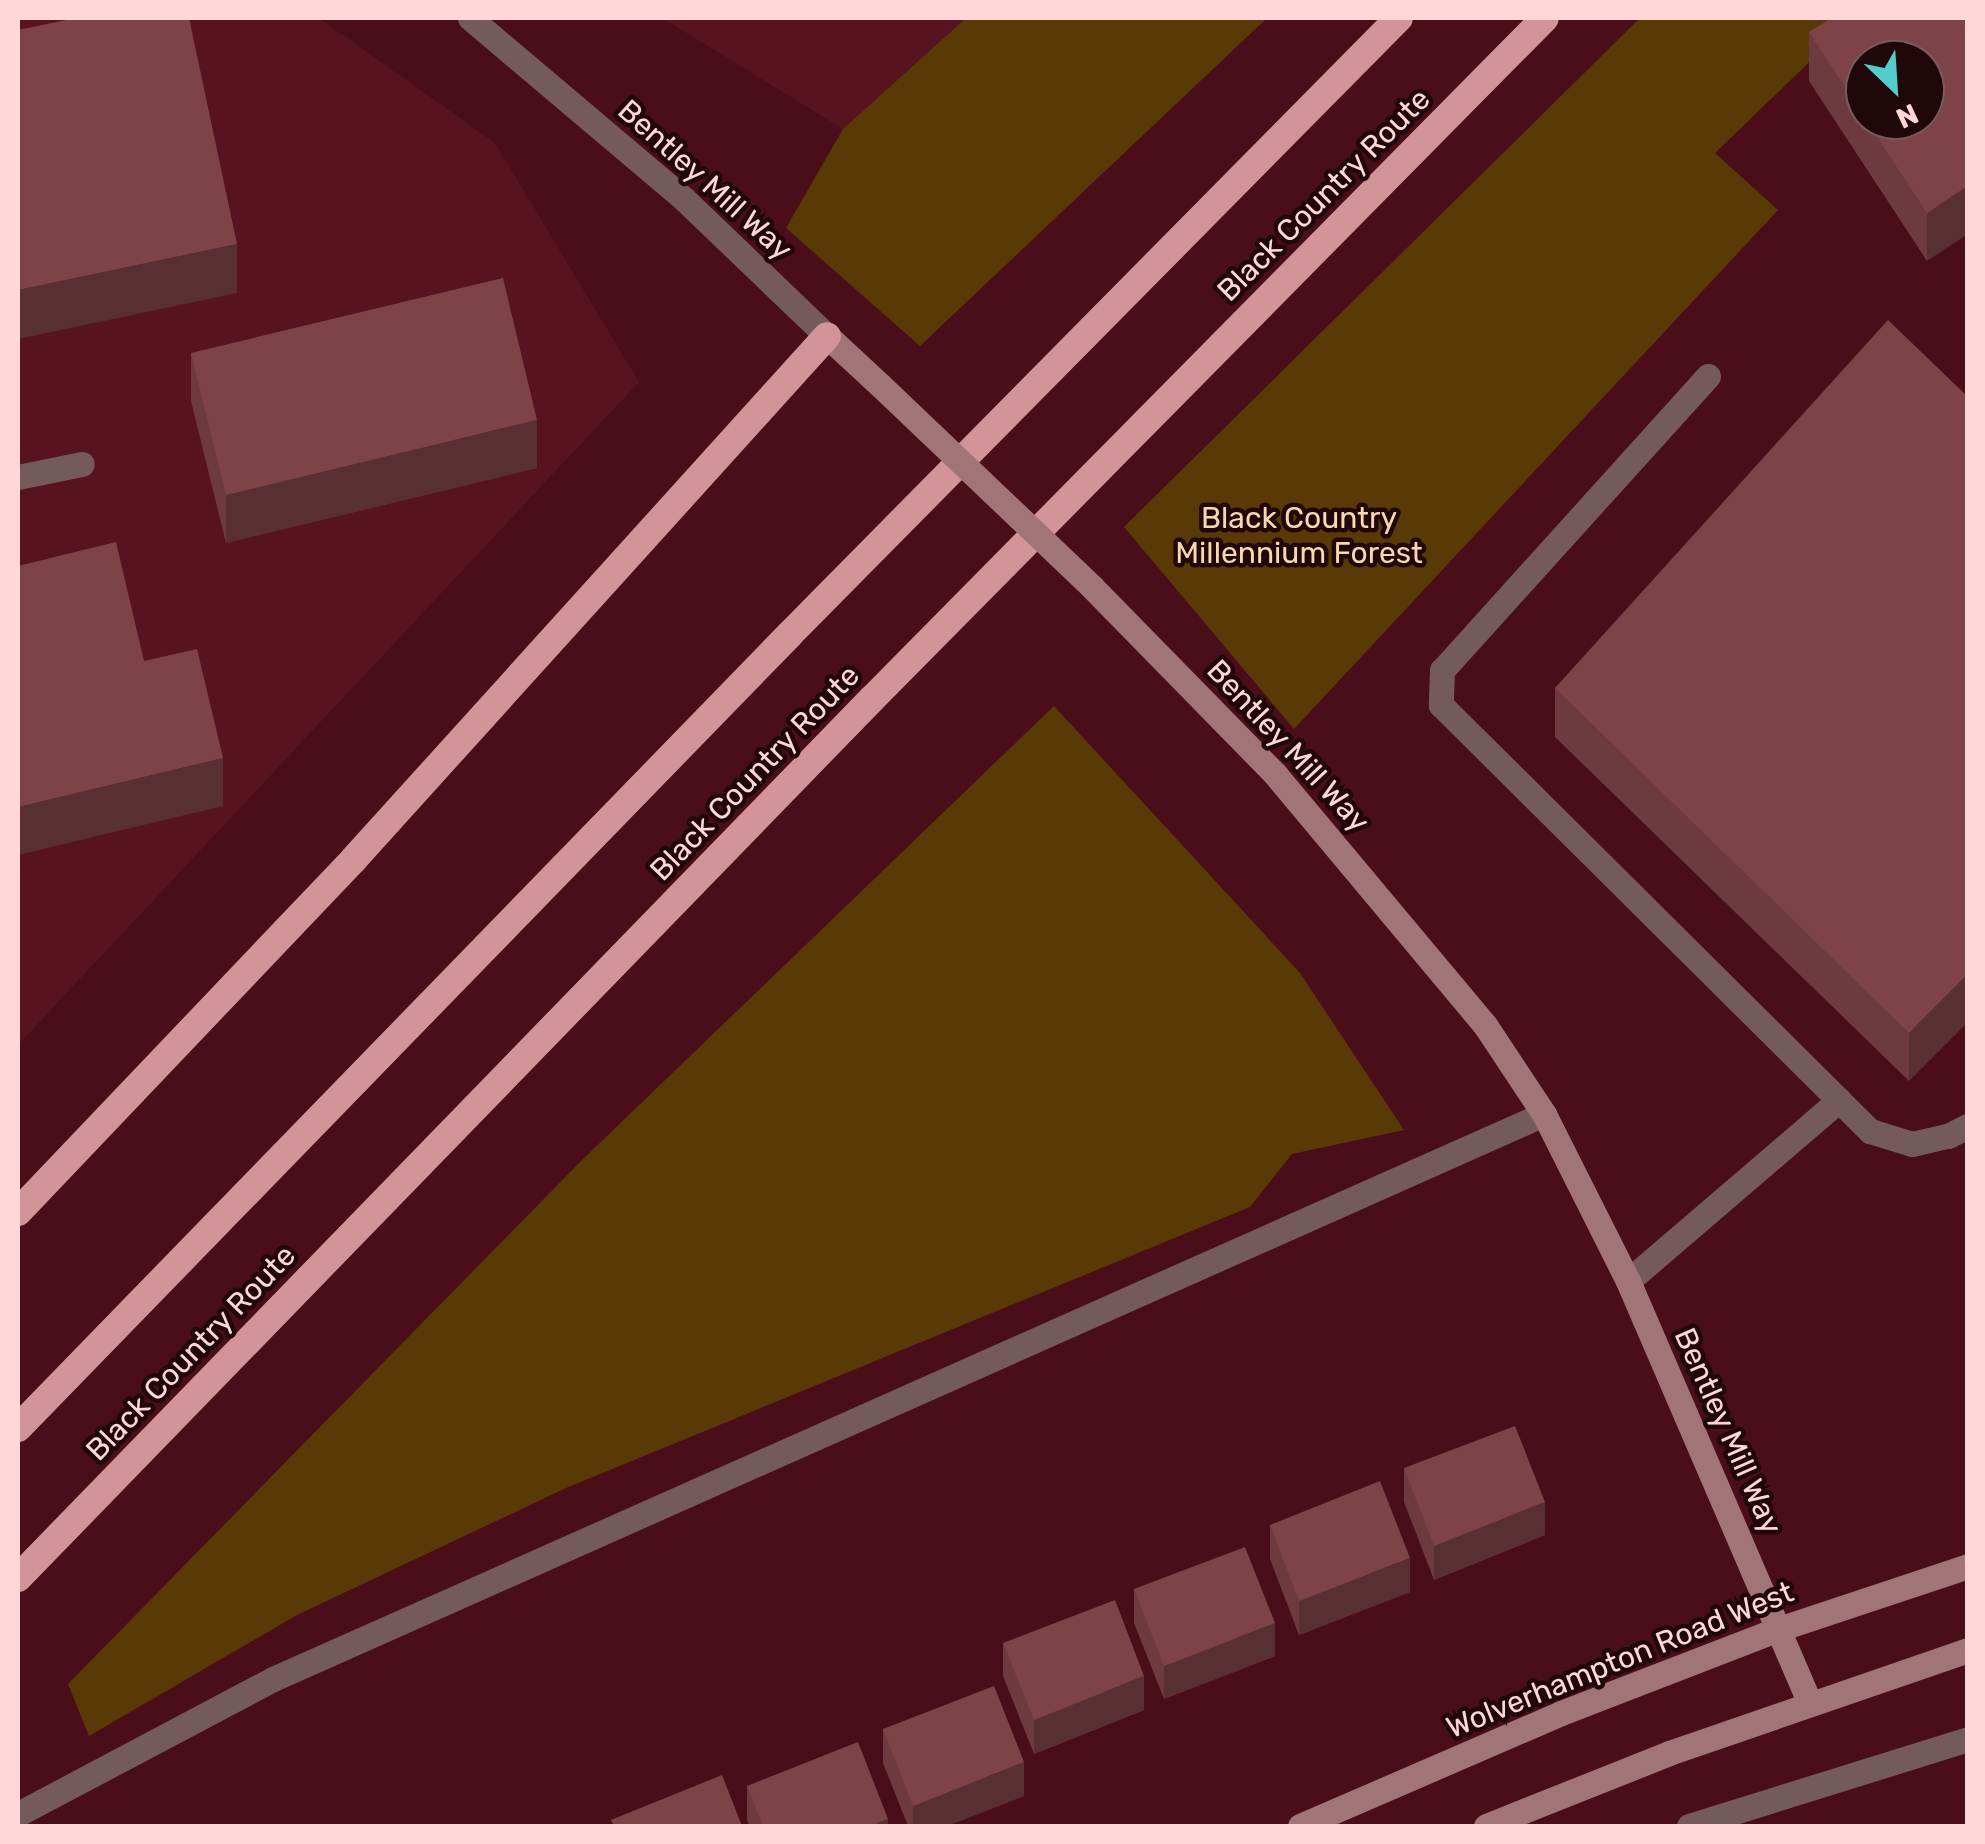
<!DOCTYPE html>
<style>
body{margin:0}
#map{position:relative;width:1985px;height:1844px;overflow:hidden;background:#490e19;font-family:Rubik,sans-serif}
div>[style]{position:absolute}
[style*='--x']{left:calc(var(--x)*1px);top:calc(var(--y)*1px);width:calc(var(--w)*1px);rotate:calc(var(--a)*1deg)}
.built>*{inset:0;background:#571320}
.green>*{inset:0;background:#593a06}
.service>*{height:25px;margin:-12.5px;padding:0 12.5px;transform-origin:12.5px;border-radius:12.5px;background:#755a5b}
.tertiary>*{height:25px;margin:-12.5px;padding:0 12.5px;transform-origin:12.5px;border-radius:12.5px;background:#755a5b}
.secondary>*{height:25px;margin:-12.5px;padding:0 12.5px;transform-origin:12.5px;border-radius:12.5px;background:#a17578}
.trunk>*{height:28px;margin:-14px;padding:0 14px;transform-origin:14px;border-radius:14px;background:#d29498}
.secondary-bridge>*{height:25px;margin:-12.5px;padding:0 12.5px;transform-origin:12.5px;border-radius:12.5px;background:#a17578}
.wall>*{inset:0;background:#6c3a3f}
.shaded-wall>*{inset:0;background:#582f33}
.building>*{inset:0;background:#7e4349}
span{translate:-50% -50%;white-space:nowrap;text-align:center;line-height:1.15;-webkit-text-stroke:9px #20070a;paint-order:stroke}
.street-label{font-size:30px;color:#ffd7d9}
.park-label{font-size:30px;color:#f8d8ac}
.frame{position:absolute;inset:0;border:20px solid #ffd7d9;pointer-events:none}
.north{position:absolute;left:1845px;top:40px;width:100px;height:100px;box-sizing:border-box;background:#20070a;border:2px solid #795a5d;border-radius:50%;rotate:155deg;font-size:28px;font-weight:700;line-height:40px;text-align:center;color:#ffd7d9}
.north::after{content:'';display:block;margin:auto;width:35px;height:45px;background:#52cdcc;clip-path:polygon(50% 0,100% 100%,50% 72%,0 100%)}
</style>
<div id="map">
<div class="built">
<div style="clip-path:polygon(18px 18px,319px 18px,495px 143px,639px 382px,18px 1045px)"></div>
<div style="clip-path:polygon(662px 18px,966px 18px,843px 129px)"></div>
</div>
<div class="green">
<div style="clip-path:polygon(966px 18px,1267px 18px,920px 346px,786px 228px,843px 129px)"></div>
<div style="clip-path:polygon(1640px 18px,1855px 18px,1715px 153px,1778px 210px,1294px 729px,1124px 527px)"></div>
<div style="clip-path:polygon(1054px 706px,1300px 973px,1404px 1130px,1292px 1154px,1250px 1207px,566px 1488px,297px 1615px,89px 1736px,68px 1684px,581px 1161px)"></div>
</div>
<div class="service">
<div style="--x:1708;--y:376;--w:396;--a:132.1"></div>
<div style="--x:1442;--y:670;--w:35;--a:92"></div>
<div style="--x:1441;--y:705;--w:605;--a:44.8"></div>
<div style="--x:1870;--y:1131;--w:44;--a:17.2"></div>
<div style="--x:1912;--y:1144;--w:37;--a:-13"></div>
<div style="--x:1948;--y:1136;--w:22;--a:-27"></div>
<div style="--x:18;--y:477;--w:65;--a:-11.5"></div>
<div style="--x:1628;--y:1281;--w:278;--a:-40.6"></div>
<div style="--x:18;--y:1814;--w:289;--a:-27.9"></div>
<div style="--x:273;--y:1679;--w:1391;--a:-23.97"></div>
<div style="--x:1689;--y:1826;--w:292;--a:-17.3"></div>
</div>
<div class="tertiary">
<div style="--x:470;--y:18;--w:280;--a:40.2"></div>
<div style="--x:684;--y:199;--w:198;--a:43.8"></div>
</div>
<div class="secondary">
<div style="--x:827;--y:336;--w:72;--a:42.8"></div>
<div style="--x:1092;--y:587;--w:262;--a:45.6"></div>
<div style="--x:1275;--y:774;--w:327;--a:50.1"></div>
<div style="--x:1485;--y:1025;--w:107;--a:56.5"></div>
<div style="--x:1544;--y:1114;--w:187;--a:63.3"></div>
<div style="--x:1628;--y:1281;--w:460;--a:66.7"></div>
<div style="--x:1300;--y:1826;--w:284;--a:-23.4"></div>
<div style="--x:1561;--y:1713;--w:234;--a:-21.1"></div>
<div style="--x:1779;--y:1629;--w:199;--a:-18.4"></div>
<div style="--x:1486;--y:1826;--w:197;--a:-21.7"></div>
<div style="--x:1669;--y:1753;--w:316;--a:-19"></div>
</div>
<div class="trunk">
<div style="--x:18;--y:1212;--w:487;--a:-46.4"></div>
<div style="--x:354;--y:859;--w:705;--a:-47.87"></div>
<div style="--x:18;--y:1428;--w:1107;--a:-45.8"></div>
<div style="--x:790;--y:634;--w:866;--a:-45.33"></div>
<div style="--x:18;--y:1578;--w:1226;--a:-45.83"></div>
<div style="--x:872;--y:699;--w:957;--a:-45.34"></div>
</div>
<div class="secondary-bridge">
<div style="--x:880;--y:385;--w:293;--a:43.6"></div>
</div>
<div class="wall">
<div style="clip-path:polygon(evenodd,1968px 18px,1927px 261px,1809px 81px,1809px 32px,1968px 18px,1865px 60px,1925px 120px,1865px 120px,1865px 60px)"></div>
<div style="clip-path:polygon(191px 353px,537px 468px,226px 543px,191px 401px)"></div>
<div style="clip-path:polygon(1968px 397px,1909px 1081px,1555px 737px,1555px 688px)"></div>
<div style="clip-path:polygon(1404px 1468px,1545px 1535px,1434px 1580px,1404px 1502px)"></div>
<div style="clip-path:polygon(1270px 1525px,1410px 1592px,1299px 1635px,1270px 1559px)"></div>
<div style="clip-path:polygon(1134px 1589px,1275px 1656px,1164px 1699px,1134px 1623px)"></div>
<div style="clip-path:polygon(1003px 1643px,1144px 1710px,1034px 1754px,1003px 1676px)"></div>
<div style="clip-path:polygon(883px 1729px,1024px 1796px,947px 1826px,908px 1826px,883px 1763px)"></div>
<div style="clip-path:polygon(747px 1786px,888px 1826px,750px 1826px,747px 1820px)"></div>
</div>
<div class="shaded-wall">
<div style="clip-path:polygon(1968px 186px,1968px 234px,1927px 261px,1927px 213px)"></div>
<div style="clip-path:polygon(237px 244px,237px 293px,18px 339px,18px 290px)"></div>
<div style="clip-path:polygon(537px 420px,537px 468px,226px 543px,226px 495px)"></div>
<div style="clip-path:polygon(223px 758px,223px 806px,18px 855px,18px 807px)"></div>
<div style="clip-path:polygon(1968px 974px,1968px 1022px,1909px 1081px,1909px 1033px)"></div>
<div style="clip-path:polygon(1545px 1502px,1545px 1535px,1434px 1580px,1434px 1546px)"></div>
<div style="clip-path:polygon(1410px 1558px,1410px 1592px,1299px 1635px,1299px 1601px)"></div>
<div style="clip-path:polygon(1275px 1623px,1275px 1656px,1164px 1699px,1164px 1666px)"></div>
<div style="clip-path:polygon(1144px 1676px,1144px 1710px,1034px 1754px,1034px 1720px)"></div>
<div style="clip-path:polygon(1024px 1762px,1024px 1796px,947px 1826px,913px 1826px,913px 1806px)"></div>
<div style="clip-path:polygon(888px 1819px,888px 1826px,870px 1826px)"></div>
</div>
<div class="building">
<div style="clip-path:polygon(76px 18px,189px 18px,237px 244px,18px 290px,18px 30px)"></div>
<div style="clip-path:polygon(1832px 18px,1968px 18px,1968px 186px,1927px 213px,1866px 120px,1925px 120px,1925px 60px,1865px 60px,1865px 118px,1809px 32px)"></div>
<div style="clip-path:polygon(503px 278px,537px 420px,226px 495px,191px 353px)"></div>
<div style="clip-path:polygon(1888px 320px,1968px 397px,1968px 974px,1909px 1033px,1555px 688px)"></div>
<div style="clip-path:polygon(116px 542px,144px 661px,197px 649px,223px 758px,18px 807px,18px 566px)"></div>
<div style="clip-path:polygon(1515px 1426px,1545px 1502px,1434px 1546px,1404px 1468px)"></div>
<div style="clip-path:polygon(1380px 1481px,1410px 1558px,1299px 1601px,1270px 1525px)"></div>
<div style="clip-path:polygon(1245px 1547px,1275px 1623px,1164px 1666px,1134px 1589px)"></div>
<div style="clip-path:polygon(1115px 1600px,1144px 1676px,1034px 1720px,1003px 1643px)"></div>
<div style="clip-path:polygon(994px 1686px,1024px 1762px,913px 1806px,883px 1729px)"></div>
<div style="clip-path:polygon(858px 1742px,888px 1819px,870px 1826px,763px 1826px,747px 1786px)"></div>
<div style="clip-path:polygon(722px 1775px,742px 1826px,614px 1826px,611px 1820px)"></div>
</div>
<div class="street-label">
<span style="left:705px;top:180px;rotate:42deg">Bentley Mill Way</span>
<span style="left:1324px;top:195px;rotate:-45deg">Black Country Route</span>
<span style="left:1288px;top:746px;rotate:47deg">Bentley Mill Way</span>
<span style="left:755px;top:773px;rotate:-46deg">Black Country Route</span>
<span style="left:191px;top:1353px;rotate:-46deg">Black Country Route</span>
<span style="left:1728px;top:1431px;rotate:66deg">Bentley Mill Way</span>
<span style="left:1620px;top:1660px;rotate:-22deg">Wolverhampton Road West</span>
</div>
<div class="park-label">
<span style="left:1299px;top:535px">Black Country<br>Millennium Forest</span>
</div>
<div class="frame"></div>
<div class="north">N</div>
</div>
